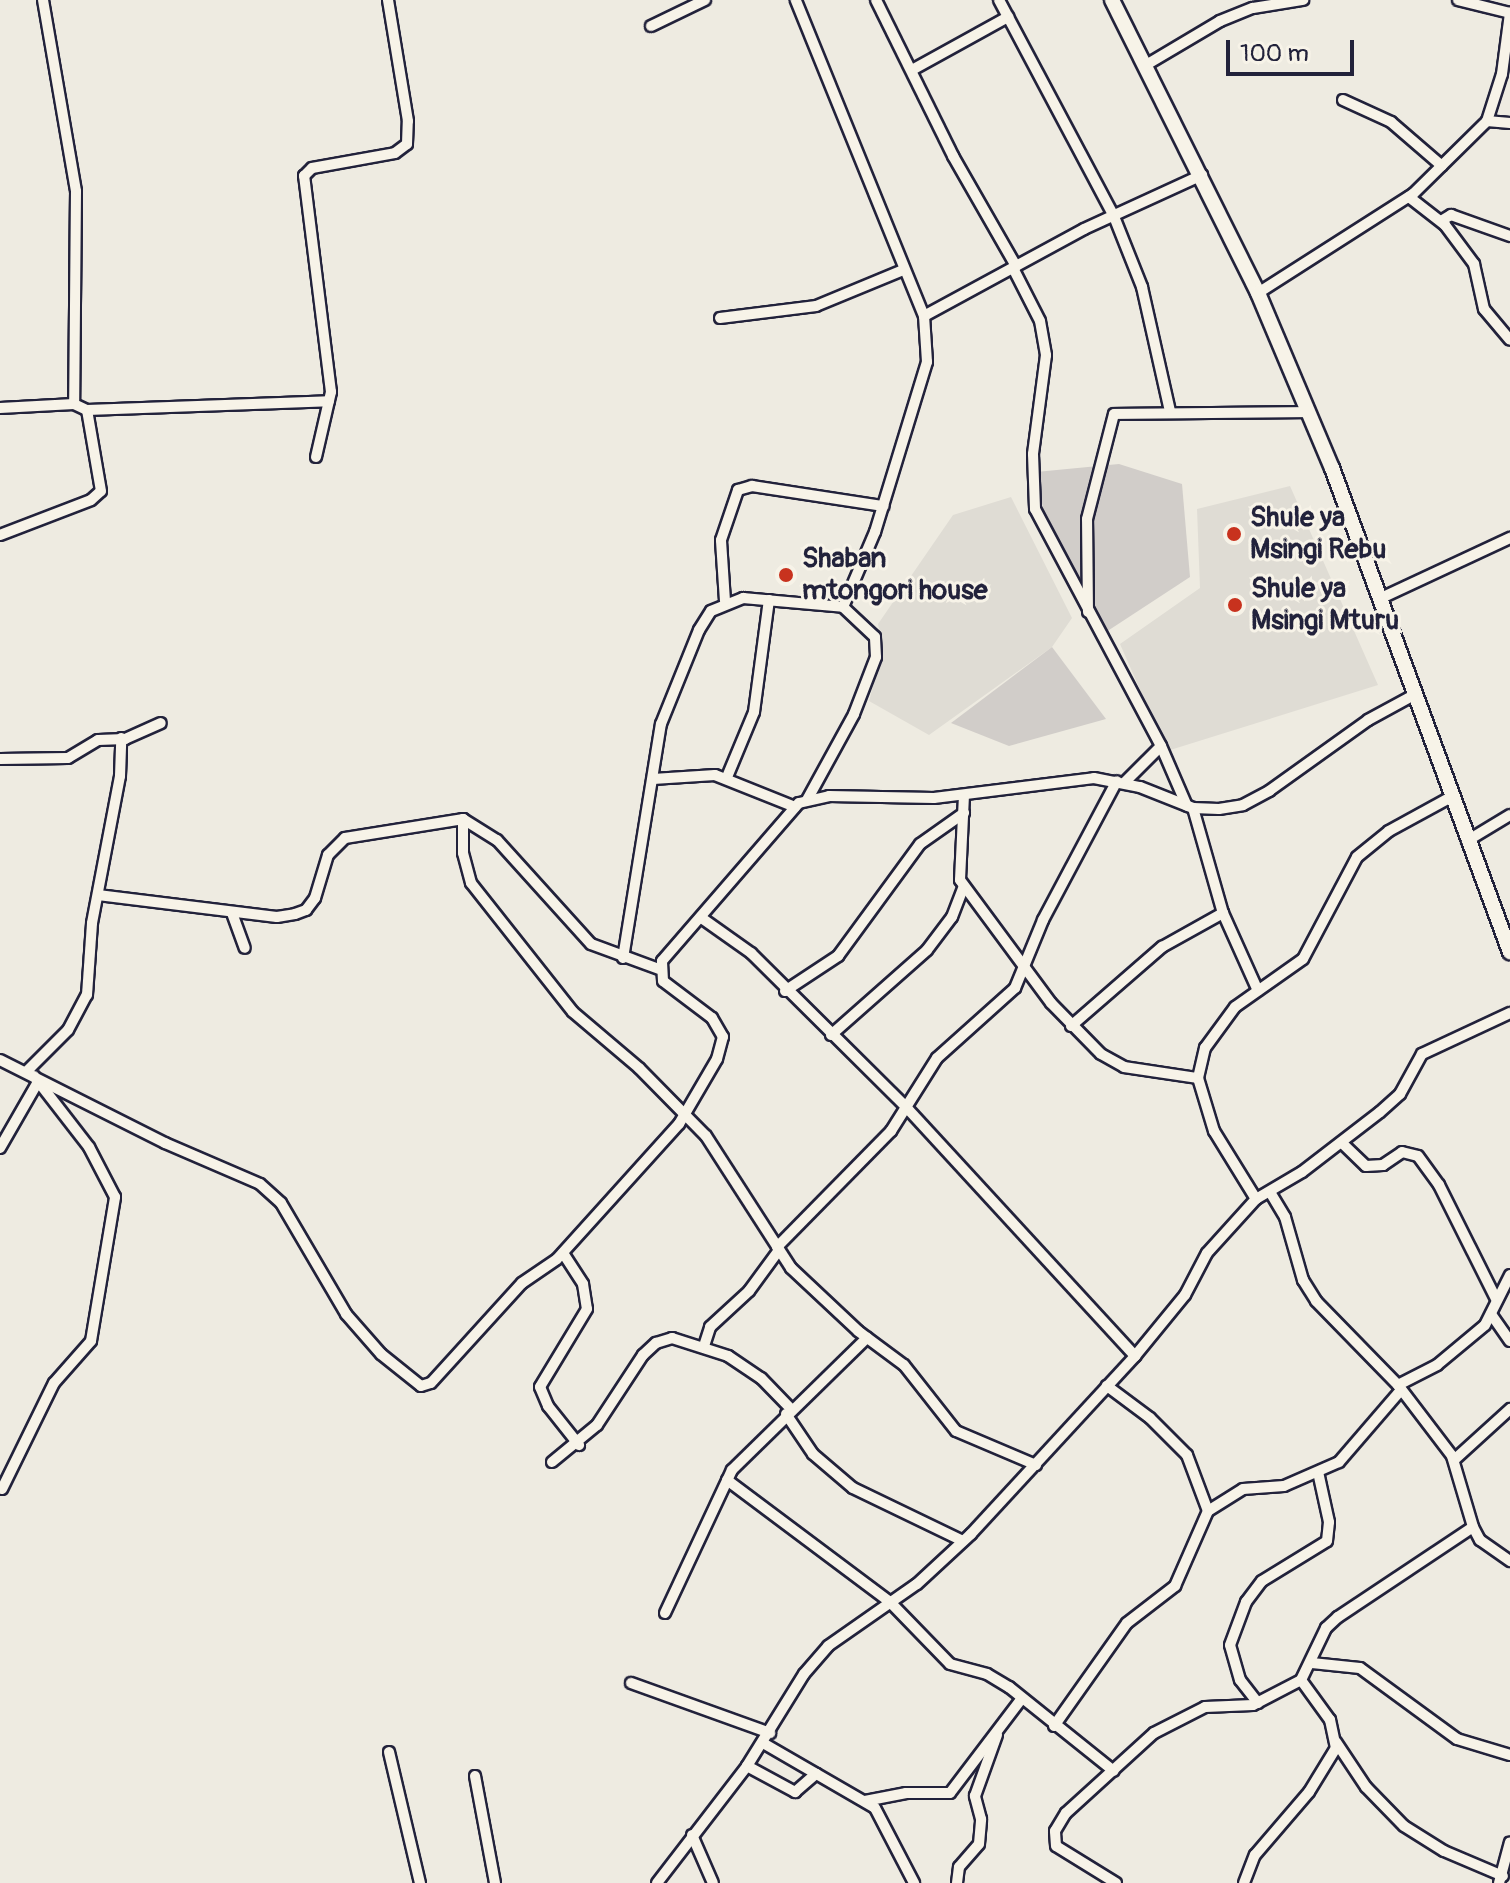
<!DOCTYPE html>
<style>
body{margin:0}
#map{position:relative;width:1510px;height:1883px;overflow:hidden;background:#eeebe1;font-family:Pangolin,sans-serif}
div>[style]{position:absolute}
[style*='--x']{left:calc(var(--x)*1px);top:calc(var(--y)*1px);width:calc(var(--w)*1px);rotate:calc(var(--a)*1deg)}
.built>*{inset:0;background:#dfdcd4}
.green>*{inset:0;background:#d1cdc9}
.roads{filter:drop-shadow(2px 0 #22223b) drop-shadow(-2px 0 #22223b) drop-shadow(0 2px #22223b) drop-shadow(0 -2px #22223b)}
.minor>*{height:10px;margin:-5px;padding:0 5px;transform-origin:5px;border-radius:5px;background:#f7f3e8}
.secondary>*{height:14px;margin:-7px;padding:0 7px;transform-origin:7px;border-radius:7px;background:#f7f3e8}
.dots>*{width:22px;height:22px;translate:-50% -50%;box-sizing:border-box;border:4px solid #f7f3e8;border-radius:50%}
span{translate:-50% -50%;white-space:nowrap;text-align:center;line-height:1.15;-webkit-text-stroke:6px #f7f3e8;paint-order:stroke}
.poi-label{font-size:28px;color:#22223b;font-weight:700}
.left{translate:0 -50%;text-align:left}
.scale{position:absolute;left:1226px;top:40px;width:128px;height:36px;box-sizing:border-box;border:4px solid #22223b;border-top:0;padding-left:10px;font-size:24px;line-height:28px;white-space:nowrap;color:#22223b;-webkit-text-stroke:6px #f7f3e8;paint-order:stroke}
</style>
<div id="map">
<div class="built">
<div style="clip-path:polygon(1290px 486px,1378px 685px,1167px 751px,1120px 644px,1200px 588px,1197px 509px)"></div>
<div style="clip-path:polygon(1011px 497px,1072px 618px,1052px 647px,929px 735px,869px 701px,883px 649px,878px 624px,953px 515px)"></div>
</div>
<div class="green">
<div style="clip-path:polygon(1119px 464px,1182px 484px,1190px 577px,1106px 632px,1047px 530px,1036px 472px)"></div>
<div style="clip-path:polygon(1052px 647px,1106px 719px,1009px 746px,951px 723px)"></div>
</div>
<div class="roads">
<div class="minor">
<div style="--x:43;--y:0;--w:194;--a:80.2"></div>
<div style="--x:76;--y:191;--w:213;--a:90.5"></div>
<div style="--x:74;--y:404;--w:14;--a:25"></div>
<div style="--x:87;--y:410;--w:242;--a:-2.1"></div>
<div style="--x:876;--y:0;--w:174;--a:63.7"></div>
<div style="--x:953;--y:156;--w:127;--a:60.2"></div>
<div style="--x:999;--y:0;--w:242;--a:62"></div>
<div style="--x:1113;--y:214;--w:79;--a:68.3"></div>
<div style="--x:1142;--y:287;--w:127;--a:77.3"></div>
<div style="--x:1458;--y:0;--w:54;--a:14"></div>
<div style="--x:651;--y:26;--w:60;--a:-25.7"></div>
<div style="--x:1146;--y:65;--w:86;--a:-30.7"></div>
<div style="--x:1220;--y:21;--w:35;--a:-22"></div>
<div style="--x:1253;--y:8;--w:51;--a:-9.1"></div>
<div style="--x:912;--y:70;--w:110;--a:-28.9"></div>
<div style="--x:1343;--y:100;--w:53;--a:24.6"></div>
<div style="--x:1391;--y:122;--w:67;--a:40.8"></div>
<div style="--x:1487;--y:121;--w:23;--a:5"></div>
<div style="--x:1409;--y:197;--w:46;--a:37.9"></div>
<div style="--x:1445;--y:225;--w:49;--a:53.4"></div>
<div style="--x:1474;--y:264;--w:46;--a:77.5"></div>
<div style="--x:1484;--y:309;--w:40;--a:50"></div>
<div style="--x:1441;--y:221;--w:12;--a:-31"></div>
<div style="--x:1451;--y:215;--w:63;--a:19.6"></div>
<div style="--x:1013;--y:268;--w:59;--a:63"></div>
<div style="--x:1040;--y:321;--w:35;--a:80"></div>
<div style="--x:1046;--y:355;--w:100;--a:97.5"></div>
<div style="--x:1033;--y:454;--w:55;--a:87.9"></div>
<div style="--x:1035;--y:509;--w:268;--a:62"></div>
<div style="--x:1161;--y:746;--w:65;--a:66.6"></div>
<div style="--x:1258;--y:293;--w:184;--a:-32.6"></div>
<div style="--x:1413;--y:194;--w:104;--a:-44.6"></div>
<div style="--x:1487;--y:121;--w:49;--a:-72.3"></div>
<div style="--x:1502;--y:74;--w:62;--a:-82.5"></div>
<div style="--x:924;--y:316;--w:182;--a:-28.5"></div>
<div style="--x:1084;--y:229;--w:130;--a:-24.6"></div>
<div style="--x:720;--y:318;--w:97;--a:-7.1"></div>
<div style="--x:816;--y:306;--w:94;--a:-22.5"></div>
<div style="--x:0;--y:408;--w:74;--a:-3.1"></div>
<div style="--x:316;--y:457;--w:67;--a:-77"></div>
<div style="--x:331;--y:392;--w:218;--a:-97.1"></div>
<div style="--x:304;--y:176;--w:11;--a:-45"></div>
<div style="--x:312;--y:168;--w:84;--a:-10.2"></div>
<div style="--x:395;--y:153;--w:15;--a:-37"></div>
<div style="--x:407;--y:144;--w:23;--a:-88"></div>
<div style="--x:408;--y:121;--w:123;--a:-99.4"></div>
<div style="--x:0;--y:535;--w:97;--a:-21"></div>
<div style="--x:91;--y:500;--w:13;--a:-42"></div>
<div style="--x:101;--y:491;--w:82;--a:-99.8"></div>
<div style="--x:1379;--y:599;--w:145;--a:-25"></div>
<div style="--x:725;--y:601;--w:61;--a:-93.8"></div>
<div style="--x:721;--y:540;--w:53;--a:-71.2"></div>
<div style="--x:738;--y:490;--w:15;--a:-16"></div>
<div style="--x:752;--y:486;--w:133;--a:8.7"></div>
<div style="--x:1088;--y:612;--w:93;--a:-90.6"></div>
<div style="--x:1087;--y:519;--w:108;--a:-75.6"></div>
<div style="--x:1114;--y:414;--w:195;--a:-0.6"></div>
<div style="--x:0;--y:759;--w:68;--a:-0.8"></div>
<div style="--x:68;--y:758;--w:35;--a:-31"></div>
<div style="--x:98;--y:740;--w:27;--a:-2"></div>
<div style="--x:125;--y:739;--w:39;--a:-24"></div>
<div style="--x:727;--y:777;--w:70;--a:-67.4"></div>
<div style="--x:754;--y:712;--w:113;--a:-82.4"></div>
<div style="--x:653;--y:779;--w:62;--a:-3.7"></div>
<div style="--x:715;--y:775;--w:86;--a:21.8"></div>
<div style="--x:1124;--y:783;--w:52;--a:-45"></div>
<div style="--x:964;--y:795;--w:85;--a:92.7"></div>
<div style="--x:960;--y:880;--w:153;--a:53.5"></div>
<div style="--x:1051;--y:1003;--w:71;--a:45.6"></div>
<div style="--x:1101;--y:1054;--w:26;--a:29"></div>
<div style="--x:1124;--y:1067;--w:75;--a:8.5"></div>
<div style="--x:807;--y:800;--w:98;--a:-61.3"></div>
<div style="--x:854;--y:714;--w:61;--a:-68.9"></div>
<div style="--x:876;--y:657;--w:20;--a:-93"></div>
<div style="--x:875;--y:637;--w:44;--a:-136.8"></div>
<div style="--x:1193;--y:808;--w:109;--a:74.1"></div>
<div style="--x:1223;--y:913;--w:85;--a:65.8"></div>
<div style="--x:463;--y:819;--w:34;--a:90"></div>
<div style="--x:463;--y:853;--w:31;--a:75"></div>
<div style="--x:471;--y:883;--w:164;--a:51.7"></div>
<div style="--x:573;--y:1012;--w:87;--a:40.3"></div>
<div style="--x:639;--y:1068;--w:95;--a:45.4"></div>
<div style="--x:706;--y:1136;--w:157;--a:57.2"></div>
<div style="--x:791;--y:1268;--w:92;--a:43.2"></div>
<div style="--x:858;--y:1331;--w:57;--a:36.5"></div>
<div style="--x:904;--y:1365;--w:84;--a:51.8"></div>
<div style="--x:956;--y:1431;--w:87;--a:23"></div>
<div style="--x:1467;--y:841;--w:50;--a:-31.2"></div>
<div style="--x:98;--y:895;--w:180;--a:7"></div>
<div style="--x:277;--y:917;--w:18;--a:-9"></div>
<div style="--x:295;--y:914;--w:12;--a:-20"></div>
<div style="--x:306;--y:910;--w:15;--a:-53"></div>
<div style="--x:315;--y:898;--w:45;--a:-73.2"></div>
<div style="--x:328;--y:855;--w:24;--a:-45"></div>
<div style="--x:345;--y:838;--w:120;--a:-9.1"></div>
<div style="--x:463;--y:819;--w:40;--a:32"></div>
<div style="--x:497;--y:840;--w:140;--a:47.9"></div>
<div style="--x:591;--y:944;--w:72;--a:20.2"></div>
<div style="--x:232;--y:913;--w:37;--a:70"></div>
<div style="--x:703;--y:919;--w:59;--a:35.3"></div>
<div style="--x:751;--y:953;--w:220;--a:44.8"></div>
<div style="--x:907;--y:1108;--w:337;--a:47.4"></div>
<div style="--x:623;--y:958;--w:237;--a:-80.8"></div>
<div style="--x:661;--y:724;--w:101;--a:-68"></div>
<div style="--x:699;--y:630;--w:22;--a:-58"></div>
<div style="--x:711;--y:611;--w:35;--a:-22"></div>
<div style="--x:743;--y:598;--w:100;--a:5.1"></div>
<div style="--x:843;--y:607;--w:82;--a:-66.9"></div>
<div style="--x:875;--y:532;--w:178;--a:-73"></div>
<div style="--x:927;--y:362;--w:46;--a:-93.7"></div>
<div style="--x:924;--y:316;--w:341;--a:-112.1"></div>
<div style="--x:785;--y:991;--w:64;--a:-33.4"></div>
<div style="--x:838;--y:956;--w:139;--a:-53.8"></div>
<div style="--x:920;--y:844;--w:54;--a:-35.2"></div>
<div style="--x:1071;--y:1026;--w:121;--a:-41"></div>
<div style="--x:1162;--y:947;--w:70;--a:-29.1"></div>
<div style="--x:831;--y:1035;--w:128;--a:-41.5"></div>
<div style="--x:927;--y:950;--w:41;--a:-52.9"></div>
<div style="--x:952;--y:917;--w:33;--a:-69"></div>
<div style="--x:0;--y:1060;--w:185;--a:26.7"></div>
<div style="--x:165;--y:1143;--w:103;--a:23.3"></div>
<div style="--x:260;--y:1184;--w:28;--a:42"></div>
<div style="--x:281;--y:1203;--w:129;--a:59.6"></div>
<div style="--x:346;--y:1314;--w:53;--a:48.8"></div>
<div style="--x:381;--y:1354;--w:51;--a:38.7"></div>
<div style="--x:421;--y:1386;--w:10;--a:-17"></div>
<div style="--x:431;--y:1383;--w:135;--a:-47.7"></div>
<div style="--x:522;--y:1283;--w:42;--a:-34.4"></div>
<div style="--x:557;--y:1259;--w:182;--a:-47.9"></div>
<div style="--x:679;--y:1124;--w:75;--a:-59.7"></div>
<div style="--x:717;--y:1059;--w:23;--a:-75"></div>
<div style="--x:723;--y:1037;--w:22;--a:-120"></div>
<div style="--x:712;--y:1018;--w:61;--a:-142.9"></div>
<div style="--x:663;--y:981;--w:20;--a:-93"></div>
<div style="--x:662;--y:961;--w:209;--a:-49.1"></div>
<div style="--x:799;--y:803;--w:31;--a:-13"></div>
<div style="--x:829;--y:796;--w:105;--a:1.1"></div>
<div style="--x:934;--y:798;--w:161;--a:-7.1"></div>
<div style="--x:1094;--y:778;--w:47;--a:11.1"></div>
<div style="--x:1140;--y:787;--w:57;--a:21.6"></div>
<div style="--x:1193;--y:808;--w:26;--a:2"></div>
<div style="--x:1219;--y:809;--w:24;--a:-9"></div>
<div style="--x:1243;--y:805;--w:30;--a:-28"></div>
<div style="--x:1269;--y:791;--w:122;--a:-35.6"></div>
<div style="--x:1368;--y:720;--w:52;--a:-28.5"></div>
<div style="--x:26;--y:1072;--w:59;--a:-45"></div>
<div style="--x:68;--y:1030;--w:40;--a:-62"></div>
<div style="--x:87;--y:995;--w:72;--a:-86"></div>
<div style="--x:92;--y:923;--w:150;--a:-79.2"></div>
<div style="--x:120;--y:776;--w:38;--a:-88"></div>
<div style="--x:1342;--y:1143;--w:33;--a:44"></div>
<div style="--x:1366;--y:1166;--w:17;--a:-3"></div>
<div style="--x:1383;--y:1165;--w:23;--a:-34"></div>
<div style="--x:1402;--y:1152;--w:16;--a:14"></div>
<div style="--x:1418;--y:1156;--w:36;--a:54"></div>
<div style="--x:1439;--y:1185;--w:127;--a:63.4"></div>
<div style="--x:0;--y:1148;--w:76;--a:-60.1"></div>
<div style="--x:1270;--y:1192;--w:29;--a:59"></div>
<div style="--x:1285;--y:1217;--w:66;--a:74.1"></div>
<div style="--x:1303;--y:1280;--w:25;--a:58"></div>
<div style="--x:1316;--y:1301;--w:117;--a:45.7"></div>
<div style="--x:1398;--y:1385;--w:89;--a:52.7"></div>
<div style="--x:1452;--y:1456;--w:74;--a:73.5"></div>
<div style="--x:1473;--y:1527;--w:15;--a:62"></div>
<div style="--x:1480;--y:1540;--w:37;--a:35"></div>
<div style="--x:1256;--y:1199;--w:80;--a:-121.7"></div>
<div style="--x:1214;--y:1131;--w:55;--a:-106.8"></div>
<div style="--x:1198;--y:1078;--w:31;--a:-77"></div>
<div style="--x:1205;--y:1048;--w:51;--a:-53.8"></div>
<div style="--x:1235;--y:1007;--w:83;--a:-35.2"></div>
<div style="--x:1303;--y:959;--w:115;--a:-62.1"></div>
<div style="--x:1357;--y:857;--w:41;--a:-39.1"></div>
<div style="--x:1389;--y:831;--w:71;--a:-28.7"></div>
<div style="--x:777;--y:1247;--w:163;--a:-45.5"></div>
<div style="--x:891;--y:1131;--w:86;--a:-57.8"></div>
<div style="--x:937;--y:1058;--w:105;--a:-41.9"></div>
<div style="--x:1015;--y:988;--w:74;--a:-67.6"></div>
<div style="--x:1043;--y:920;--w:157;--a:-62"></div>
<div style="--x:563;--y:1253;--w:37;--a:57"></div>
<div style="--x:583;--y:1284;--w:25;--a:81"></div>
<div style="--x:587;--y:1309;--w:91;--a:121.1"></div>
<div style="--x:540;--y:1387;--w:21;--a:67"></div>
<div style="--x:548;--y:1406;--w:50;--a:51.5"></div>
<div style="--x:1491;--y:1314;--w:33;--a:55"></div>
<div style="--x:704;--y:1346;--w:20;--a:-72"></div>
<div style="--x:710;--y:1327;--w:53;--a:-42.7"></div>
<div style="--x:749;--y:1291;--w:51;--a:-53.8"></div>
<div style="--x:1398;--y:1385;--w:44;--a:-27.1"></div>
<div style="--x:1437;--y:1365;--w:62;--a:-39.8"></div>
<div style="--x:1485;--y:1325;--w:56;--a:-63.4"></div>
<div style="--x:786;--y:1414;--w:48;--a:56"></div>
<div style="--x:813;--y:1454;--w:52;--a:40.4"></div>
<div style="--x:853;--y:1488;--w:122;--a:25.7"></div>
<div style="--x:1454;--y:1460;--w:76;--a:-42.3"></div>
<div style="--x:552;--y:1462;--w:58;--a:-39.4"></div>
<div style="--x:597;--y:1425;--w:84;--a:-56.7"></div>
<div style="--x:643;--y:1355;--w:18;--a:-43"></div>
<div style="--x:656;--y:1343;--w:17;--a:-17"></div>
<div style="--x:672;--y:1338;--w:59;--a:17.8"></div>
<div style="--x:728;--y:1356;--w:40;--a:34"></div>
<div style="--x:761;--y:1378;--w:43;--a:45.9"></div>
<div style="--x:727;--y:1480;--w:204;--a:36.8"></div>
<div style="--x:890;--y:1602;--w:86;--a:45.9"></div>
<div style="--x:950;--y:1664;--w:38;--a:15"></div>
<div style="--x:987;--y:1674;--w:26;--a:31"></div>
<div style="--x:1009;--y:1687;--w:134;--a:38.7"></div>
<div style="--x:2;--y:1489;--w:118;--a:-63.9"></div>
<div style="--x:54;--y:1383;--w:56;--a:-48.6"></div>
<div style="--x:91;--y:1341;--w:146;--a:-80.5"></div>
<div style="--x:115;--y:1197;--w:56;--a:-117.5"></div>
<div style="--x:89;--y:1147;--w:90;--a:-127.8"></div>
<div style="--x:1208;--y:1511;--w:41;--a:-32.2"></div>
<div style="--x:1243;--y:1489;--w:41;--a:-4.2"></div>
<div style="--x:1284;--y:1486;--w:60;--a:-23.6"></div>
<div style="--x:1339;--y:1462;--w:95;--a:-49.3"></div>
<div style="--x:665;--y:1613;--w:158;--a:-64.9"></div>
<div style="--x:732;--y:1470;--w:189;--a:-44.4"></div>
<div style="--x:1312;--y:1663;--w:48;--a:5.9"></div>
<div style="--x:1360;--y:1668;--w:120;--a:36.2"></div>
<div style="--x:1457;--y:1739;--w:55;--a:16.8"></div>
<div style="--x:631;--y:1683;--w:148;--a:19.8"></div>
<div style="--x:1258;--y:1703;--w:29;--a:-128"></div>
<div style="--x:1240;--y:1680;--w:36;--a:-106"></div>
<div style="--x:1230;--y:1645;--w:46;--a:-69.6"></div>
<div style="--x:1246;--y:1602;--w:26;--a:-53"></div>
<div style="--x:1262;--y:1581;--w:76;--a:-31.6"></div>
<div style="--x:1327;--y:1541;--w:19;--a:-84"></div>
<div style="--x:1329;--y:1522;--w:51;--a:-102.4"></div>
<div style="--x:1054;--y:1726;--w:126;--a:-54.7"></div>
<div style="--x:1127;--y:1623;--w:61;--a:-37.6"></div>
<div style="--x:1175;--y:1586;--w:82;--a:-66.3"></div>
<div style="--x:1208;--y:1511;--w:60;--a:-110.6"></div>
<div style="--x:1187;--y:1455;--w:52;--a:-135"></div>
<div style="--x:1150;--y:1418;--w:54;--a:-143.3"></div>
<div style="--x:1336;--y:1742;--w:54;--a:56.3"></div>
<div style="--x:1366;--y:1787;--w:54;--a:45.7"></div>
<div style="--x:1404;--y:1826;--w:47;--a:32"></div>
<div style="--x:1444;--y:1851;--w:64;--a:23"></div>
<div style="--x:763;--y:1743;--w:129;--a:30.1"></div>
<div style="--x:875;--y:1808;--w:85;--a:62.5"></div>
<div style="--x:389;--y:1752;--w:135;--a:76.7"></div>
<div style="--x:747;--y:1766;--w:55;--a:28.4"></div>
<div style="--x:795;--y:1792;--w:28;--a:-41"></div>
<div style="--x:475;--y:1776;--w:109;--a:79.4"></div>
<div style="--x:865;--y:1801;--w:42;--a:-11"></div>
<div style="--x:906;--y:1793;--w:44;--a:0"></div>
<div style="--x:950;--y:1793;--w:119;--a:-52.8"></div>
<div style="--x:692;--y:1835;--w:52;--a:66.4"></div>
<div style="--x:657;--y:1883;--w:148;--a:-52.4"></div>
<div style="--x:747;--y:1766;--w:108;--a:-58.2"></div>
<div style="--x:804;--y:1674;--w:37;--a:-49"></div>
<div style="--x:828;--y:1646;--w:108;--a:-34.9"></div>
<div style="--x:917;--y:1584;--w:74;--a:-42.8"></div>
<div style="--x:971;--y:1534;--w:242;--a:-47.3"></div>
<div style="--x:1135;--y:1356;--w:79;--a:-50.7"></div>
<div style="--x:1185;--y:1295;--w:47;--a:-62.4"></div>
<div style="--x:1207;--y:1253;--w:73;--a:-47.8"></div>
<div style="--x:1256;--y:1199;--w:53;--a:-30.4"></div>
<div style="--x:1302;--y:1172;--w:98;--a:-37.6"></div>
<div style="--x:1380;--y:1112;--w:27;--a:-42"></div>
<div style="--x:1400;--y:1094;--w:46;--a:-61.2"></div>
<div style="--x:1422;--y:1054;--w:97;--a:-25"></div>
<div style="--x:957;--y:1883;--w:16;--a:-83"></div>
<div style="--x:959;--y:1867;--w:30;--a:-49"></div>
<div style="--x:979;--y:1844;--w:25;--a:-85"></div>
<div style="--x:981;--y:1819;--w:24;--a:-105"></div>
<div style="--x:975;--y:1796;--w:65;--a:-70.2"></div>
<div style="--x:1116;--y:1883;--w:70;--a:-148.3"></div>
<div style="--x:1056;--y:1846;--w:15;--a:-94"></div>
<div style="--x:1055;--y:1831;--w:21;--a:-59"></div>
<div style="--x:1066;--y:1813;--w:119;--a:-42.3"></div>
<div style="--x:1154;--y:1733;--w:57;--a:-27"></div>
<div style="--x:1205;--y:1707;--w:48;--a:-2.4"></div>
<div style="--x:1253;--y:1705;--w:54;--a:-27.5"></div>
<div style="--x:1301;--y:1680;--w:58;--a:-64.3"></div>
<div style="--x:1326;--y:1628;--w:16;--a:-43"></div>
<div style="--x:1338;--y:1617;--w:162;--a:-33.7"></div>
<div style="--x:1244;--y:1883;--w:30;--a:-69"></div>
<div style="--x:1255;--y:1855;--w:83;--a:-49.4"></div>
<div style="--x:1309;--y:1792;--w:52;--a:-58.5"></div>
<div style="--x:1336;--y:1748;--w:29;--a:-102"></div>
<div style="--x:1330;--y:1720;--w:49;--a:-125.9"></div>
<div style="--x:1499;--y:1883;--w:42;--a:-75"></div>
</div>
<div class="secondary">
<div style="--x:1112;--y:0;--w:327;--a:63.5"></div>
<div style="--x:1258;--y:293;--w:190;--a:67.1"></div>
<div style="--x:1332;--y:468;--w:516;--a:69.81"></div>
</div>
</div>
<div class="dots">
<div style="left:1234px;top:534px;background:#c8321e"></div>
<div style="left:786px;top:575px;background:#c8321e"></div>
<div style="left:1235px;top:605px;background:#c8321e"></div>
</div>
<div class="poi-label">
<span class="left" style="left:1250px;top:534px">Shule ya<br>Msingi Rebu</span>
<span class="left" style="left:802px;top:575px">Shaban<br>mtongori house</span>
<span class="left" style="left:1251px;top:605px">Shule ya<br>Msingi Mturu</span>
</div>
<div class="scale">100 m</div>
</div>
